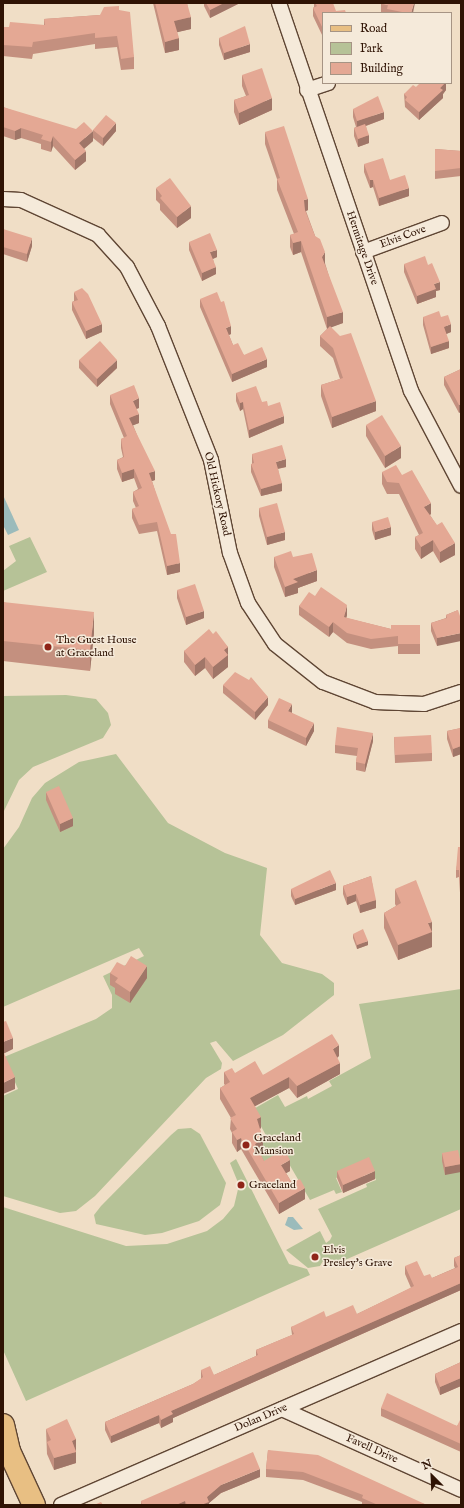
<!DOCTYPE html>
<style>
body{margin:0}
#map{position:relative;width:464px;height:1508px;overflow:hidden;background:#f0dec6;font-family:"IM FELL English",serif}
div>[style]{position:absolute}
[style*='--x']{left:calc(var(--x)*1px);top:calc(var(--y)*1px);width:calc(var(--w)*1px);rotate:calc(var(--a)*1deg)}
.green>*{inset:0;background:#b6c297}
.water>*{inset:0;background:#9bbbbb}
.roads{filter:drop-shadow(1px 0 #5f4634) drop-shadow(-1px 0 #5f4634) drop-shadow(0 1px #5f4634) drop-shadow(0 -1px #5f4634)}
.street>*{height:14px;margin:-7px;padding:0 7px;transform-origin:7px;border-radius:7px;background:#f5eada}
.primary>*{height:22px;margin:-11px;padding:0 11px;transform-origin:11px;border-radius:11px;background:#e8bf83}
.wall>*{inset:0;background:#c4907f}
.shaded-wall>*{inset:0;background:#a07668}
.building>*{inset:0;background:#e4a894}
.dots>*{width:11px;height:11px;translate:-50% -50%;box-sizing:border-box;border:2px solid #f5eada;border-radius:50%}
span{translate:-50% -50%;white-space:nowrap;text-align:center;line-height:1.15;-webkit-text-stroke:3px #f5eada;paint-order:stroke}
.street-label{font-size:11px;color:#2f1304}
.poi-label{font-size:11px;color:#2f1304}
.left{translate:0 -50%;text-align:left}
.frame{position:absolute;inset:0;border:4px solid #2f1304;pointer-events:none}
.legend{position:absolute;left:322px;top:12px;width:130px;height:72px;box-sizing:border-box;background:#f5eada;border:1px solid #a69484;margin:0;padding:5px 7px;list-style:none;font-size:12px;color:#2f1304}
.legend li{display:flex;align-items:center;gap:8px;height:20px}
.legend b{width:20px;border:1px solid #a69484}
.north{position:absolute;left:412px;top:1456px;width:40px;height:40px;-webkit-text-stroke:3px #f5eada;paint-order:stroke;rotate:336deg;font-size:11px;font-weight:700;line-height:16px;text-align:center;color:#2f1304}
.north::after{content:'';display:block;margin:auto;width:14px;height:18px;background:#2f1304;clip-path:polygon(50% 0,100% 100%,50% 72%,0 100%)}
</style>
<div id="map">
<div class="green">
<div style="clip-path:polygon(30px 537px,47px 572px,3px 591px,3px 571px,16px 561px,9px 546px)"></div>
<div style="clip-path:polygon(66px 695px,96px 699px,108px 713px,111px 725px,103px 738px,33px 767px,19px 780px,3px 813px,3px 696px)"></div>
<div style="clip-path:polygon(116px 754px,168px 823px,225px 853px,267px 868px,260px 935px,282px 963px,322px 974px,334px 983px,334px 995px,283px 1035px,233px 1061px,216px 1041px,210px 1043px,222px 1063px,221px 1069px,206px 1078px,95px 1196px,76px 1211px,60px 1213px,3px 1196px,3px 1096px,18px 1089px,4px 1057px,96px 1019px,112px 1008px,112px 995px,103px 976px,144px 956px,139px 948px,3px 1007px,3px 849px,19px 827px,32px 798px,45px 783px,79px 762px)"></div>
<div style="clip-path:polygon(461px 989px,461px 1209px,329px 1267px,323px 1261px,320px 1266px,308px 1268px,286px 1250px,320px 1231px,326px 1243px,330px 1240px,332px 1236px,318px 1209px,367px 1187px,366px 1184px,376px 1180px,369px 1164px,336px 1178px,342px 1192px,336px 1194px,334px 1190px,310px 1200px,285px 1157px,266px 1168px,259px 1156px,266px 1152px,261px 1144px,268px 1139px,252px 1110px,278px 1095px,285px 1107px,307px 1096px,308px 1099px,332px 1086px,329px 1081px,371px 1058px,359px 1004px)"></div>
<div style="clip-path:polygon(191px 1128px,200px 1134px,226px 1183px,220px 1205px,199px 1221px,162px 1233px,145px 1235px,96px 1224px,94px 1215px,101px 1206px,171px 1135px,178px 1129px)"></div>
<div style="clip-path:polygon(236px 1159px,289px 1264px,307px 1269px,310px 1275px,26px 1401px,3px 1350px,3px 1207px,126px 1246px,167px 1244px,207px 1231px,223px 1219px,234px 1206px,239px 1185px,230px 1163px)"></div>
</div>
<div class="water">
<div style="clip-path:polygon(3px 495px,19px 530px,8px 535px,3px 525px)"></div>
<div style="clip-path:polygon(288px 1217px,293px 1217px,303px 1229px,294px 1230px,285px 1225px)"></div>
</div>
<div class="roads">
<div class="street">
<div style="--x:279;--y:3;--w:410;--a:71.2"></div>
<div style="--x:411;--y:391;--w:107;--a:62.2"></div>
<div style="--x:307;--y:90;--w:22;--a:-18"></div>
<div style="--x:3;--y:199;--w:18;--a:3"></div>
<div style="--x:21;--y:200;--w:85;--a:24.4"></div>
<div style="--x:98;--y:235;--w:43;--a:47.8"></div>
<div style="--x:127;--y:267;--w:67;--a:62.3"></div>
<div style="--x:158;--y:326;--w:144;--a:68.4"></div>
<div style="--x:211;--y:460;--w:95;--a:78.5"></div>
<div style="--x:230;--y:553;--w:53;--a:70.2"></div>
<div style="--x:248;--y:603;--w:49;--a:56.6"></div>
<div style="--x:275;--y:644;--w:61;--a:38.4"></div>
<div style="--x:323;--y:682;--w:56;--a:21"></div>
<div style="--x:375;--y:702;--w:49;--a:2.3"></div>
<div style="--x:424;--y:704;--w:39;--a:-18"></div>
<div style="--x:363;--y:252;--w:84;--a:-20.2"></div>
<div style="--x:282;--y:1409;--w:196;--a:24.3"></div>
<div style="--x:61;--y:1505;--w:436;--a:-23.5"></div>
</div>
<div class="primary">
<div style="--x:3;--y:1425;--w:27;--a:77"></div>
<div style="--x:9;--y:1451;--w:60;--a:65.2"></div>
</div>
</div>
<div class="wall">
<div style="clip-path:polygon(153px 3px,187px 3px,191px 29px,177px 32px,179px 50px,165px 53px)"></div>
<div style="clip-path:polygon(204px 3px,240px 3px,210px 18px,204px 6px)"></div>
<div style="clip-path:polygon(314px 3px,333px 3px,323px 13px,323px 37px,313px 16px,313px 8px,314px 7px)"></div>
<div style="clip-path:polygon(381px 3px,413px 13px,387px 13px,381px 12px)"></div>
<div style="clip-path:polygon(119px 10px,134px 57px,134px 69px,121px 70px,117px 47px,95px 49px,95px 44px,33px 54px,32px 59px,3px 56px,3px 37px,9px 27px,44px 25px,44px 19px,100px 15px)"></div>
<div style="clip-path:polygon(219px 38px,250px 52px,224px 60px,219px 45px)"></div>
<div style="clip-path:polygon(242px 75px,272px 110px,239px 125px,234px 112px,234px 100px,246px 96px,242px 86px)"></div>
<div style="clip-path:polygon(446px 83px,446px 90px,443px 94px,443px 98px,419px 120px,405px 107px,404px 94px,416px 87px)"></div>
<div style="clip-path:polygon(3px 107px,93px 141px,84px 149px,86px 161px,75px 170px,53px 146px,51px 152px,41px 149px,41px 144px,21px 138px,15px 140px,3px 136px)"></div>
<div style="clip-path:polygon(353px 109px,384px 119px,366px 126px,369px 143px,358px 147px,354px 136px,354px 128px,356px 127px,353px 117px)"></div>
<div style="clip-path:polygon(93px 130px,116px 131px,103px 146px,93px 138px)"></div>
<div style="clip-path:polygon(265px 132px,308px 210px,306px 211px,325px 263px,343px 323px,331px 327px,376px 411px,332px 428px,321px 396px,321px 385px,340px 379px,333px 358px,320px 346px,320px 336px,327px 329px,301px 252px,293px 255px,290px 247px,290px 235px,294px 234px,277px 190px,277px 179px,265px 144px)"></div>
<div style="clip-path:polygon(435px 149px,461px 151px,461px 176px,435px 179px)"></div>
<div style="clip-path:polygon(364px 164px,390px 180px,409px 196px,379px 206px,373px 187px,370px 188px,364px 172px)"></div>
<div style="clip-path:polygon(156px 188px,191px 218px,177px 228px,160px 210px,160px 204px,156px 200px)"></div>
<div style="clip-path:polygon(3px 229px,32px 246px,27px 262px,3px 254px)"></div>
<div style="clip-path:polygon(189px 242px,217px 257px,213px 259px,216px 274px,202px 281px,189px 250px)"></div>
<div style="clip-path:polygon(404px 264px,440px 290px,436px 291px,436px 297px,417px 304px,404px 272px)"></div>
<div style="clip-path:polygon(74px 292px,102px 332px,86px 339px,72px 310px,72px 302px,74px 301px)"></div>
<div style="clip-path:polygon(200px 299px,231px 334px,229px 335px,233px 345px,244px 355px,267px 367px,232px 382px,200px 307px)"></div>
<div style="clip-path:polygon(423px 317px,441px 317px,451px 332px,446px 334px,449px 348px,431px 354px,423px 325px)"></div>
<div style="clip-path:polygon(79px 360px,117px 368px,97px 387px,79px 368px)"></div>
<div style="clip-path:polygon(461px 369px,459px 413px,444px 385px,444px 377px)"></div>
<div style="clip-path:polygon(236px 393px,262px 402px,284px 423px,249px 438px,243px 409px,240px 411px,236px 401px)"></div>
<div style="clip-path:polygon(110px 395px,139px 408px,136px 409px,139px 423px,133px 425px,155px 480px,152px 481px,180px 572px,167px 575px,157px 531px,139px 534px,132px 518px,132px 509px,136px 508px,133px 501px,133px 492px,138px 489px,134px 478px,122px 482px,117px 469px,117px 460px,123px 457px,121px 448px,121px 439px,124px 438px,110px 404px)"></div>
<div style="clip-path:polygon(366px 425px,401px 458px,385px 468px,366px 436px)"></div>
<div style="clip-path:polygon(252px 454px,286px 467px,278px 469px,282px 491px,261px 496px,251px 472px,251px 464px,252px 464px)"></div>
<div style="clip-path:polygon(382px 472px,402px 475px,431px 514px,430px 515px,455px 555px,440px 563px,433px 551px,421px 559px,415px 549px,415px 537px,419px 535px,399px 494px,387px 494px,382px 484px)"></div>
<div style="clip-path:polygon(259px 508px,285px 540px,267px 545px,259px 516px)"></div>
<div style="clip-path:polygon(372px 522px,391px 535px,375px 540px,372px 530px)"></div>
<div style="clip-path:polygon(274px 557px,293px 557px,317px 581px,298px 588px,298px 593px,285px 597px,274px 567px)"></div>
<div style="clip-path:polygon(177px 590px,204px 618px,186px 625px,177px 598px)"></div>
<div style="clip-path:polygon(315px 596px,347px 615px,346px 618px,391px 629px,420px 625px,420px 654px,398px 654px,398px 646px,371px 649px,347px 643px,333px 632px,329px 637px,299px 615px,299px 606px)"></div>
<div style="clip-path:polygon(3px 602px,94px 633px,90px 671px,3px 661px)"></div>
<div style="clip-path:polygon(458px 610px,437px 646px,431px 631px,431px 623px,446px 618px,446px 615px)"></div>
<div style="clip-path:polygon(213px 634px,228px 647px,228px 667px,213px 679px,205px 668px,195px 676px,184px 662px,184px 651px)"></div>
<div style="clip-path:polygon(223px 685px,268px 705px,255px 720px,223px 693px)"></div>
<div style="clip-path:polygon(292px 712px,292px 713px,314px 731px,306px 746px,268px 728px,268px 720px)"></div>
<div style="clip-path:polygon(461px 728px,461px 754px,453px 757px,447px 739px,447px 731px)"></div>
<div style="clip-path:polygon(394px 737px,432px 753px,432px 761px,395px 763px)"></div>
<div style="clip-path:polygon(373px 741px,365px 772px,356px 770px,356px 762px,357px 756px,335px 753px,335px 745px)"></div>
<div style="clip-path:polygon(46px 792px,73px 826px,60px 832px,46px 800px)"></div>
<div style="clip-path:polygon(461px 847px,461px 893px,460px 893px,459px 877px,456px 878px,456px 870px)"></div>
<div style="clip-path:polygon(371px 876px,376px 908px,360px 913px,356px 901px,347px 905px,343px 894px,343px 886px)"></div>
<div style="clip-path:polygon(291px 889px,336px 890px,295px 905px,291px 896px)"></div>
<div style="clip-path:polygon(395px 889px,432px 947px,398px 960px,384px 928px,384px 913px,396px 906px,395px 904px)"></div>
<div style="clip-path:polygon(353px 934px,368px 945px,357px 949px,353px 938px)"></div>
<div style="clip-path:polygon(110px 973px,147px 978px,130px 1003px,115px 994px,115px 988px,110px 985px)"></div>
<div style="clip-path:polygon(339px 1056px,337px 1058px,340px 1074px,297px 1098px,289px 1088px,255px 1106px,261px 1128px,260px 1129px,263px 1151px,259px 1152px,264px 1161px,290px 1171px,286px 1173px,292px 1183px,305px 1199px,279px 1214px,241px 1149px,237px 1152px,232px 1143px,232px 1133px,230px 1129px,231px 1118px,220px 1099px,220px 1088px,225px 1085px,224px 1084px,224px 1072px,235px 1073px,263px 1075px)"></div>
<div style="clip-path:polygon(442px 1153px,461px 1163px,445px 1175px,442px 1161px)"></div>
<div style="clip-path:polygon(337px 1171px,375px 1179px,343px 1193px,337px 1178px)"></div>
<div style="clip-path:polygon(461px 1255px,461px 1290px,173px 1418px,173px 1422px,161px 1428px,159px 1423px,111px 1443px,105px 1430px,105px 1422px,193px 1384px,201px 1379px,201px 1370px,214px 1375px,256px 1356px,256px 1350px,292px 1335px,291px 1327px,326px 1317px,357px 1314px,411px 1288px,405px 1274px,405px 1266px,424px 1276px,432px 1278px,455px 1268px,454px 1266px,454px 1258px)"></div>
<div style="clip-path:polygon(461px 1362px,461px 1387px,461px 1386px,440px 1395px,435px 1382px,435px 1374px)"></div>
<div style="clip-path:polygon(381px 1408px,457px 1426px,461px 1421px,461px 1452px,381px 1416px)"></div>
<div style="clip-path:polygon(46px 1429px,76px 1439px,76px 1463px,54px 1470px,47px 1454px)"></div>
<div style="clip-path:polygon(268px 1450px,427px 1505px,362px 1505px,362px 1502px,303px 1480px,266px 1477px,266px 1469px)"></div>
<div style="clip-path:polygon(260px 1477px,221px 1493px,209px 1503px,209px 1505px,141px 1505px,141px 1501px)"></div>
</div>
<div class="shaded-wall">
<div style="clip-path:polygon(224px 3px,240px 3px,210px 18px,210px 10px)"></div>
<div style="clip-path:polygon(414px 3px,415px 3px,413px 13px,411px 13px)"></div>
<div style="clip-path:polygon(191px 17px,191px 29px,174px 33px,174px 21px)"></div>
<div style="clip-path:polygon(179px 38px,179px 50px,165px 53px,165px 42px)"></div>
<div style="clip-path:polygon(250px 44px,250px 52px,224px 60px,224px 53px)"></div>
<div style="clip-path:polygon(451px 48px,452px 48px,452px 56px,451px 56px)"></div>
<div style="clip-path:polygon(445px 83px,446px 83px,446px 90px,443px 94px,443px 98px,419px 120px,419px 112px)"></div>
<div style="clip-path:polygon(272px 98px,272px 110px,239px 125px,239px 113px)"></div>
<div style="clip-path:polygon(384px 112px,384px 119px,357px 129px,357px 121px)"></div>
<div style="clip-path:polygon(116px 123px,116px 131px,103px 146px,103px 138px)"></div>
<div style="clip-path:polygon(21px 128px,21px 138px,15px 140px,15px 131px)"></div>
<div style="clip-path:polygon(93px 131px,93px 141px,79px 153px,79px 143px)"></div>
<div style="clip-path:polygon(369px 135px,369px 143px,358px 147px,358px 139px)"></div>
<div style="clip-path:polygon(53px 136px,53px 146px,51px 152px,51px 142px)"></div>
<div style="clip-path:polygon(86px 151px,86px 161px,75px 170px,75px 160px)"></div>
<div style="clip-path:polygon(370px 180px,373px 180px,373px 187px,370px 188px)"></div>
<div style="clip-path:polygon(409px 188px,409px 196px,379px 206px,379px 198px)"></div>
<div style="clip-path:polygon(308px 199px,308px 210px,304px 212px,304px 200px)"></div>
<div style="clip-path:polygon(191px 206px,191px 218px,177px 228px,177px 217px)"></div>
<div style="clip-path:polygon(32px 238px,32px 246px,27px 262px,27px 254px)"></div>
<div style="clip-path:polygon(301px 241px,301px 252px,293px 255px,293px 243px)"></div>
<div style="clip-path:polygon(217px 250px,217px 257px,210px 260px,210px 252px)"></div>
<div style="clip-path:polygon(325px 252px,325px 263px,322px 269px,322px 257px)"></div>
<div style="clip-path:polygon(216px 267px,216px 274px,202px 281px,202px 273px)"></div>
<div style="clip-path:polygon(440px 282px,440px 290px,436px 291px,436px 297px,417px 304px,417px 296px,434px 284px)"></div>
<div style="clip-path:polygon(343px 312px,343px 323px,327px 329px,327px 317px)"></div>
<div style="clip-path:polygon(102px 324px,102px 332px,86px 339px,86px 331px)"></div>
<div style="clip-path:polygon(451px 324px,451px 332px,444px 335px,444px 327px)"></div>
<div style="clip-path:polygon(231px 326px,231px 334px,226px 336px,226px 328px)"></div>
<div style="clip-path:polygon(449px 341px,449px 348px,431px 354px,431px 347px)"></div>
<div style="clip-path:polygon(267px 359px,267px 367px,232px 382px,232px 374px)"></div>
<div style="clip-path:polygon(117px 360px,117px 368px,97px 387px,97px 379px)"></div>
<div style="clip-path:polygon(139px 398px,139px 408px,133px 410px,133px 401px)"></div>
<div style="clip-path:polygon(376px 401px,376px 411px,332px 428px,332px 417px)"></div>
<div style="clip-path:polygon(243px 402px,243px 409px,240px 411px,240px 403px)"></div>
<div style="clip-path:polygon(461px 404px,461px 412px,459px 413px,459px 405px)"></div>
<div style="clip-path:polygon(139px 414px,139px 423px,129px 427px,129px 418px)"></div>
<div style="clip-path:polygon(284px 416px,284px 423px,249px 438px,249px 430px)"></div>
<div style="clip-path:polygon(401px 446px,401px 458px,385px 468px,385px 456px)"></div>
<div style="clip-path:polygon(286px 459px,286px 467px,276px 469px,276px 462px)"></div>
<div style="clip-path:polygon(134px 469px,134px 478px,122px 482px,122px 473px)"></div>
<div style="clip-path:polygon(155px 471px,155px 480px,149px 482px,149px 473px)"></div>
<div style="clip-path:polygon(282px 483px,282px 491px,261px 496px,261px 489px)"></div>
<div style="clip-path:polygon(431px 503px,431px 514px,424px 518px,424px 507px)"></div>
<div style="clip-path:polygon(391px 527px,391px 535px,375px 540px,375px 532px)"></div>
<div style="clip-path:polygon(285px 532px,285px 540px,267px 545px,267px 537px)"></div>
<div style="clip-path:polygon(433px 540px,433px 551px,421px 559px,421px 547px)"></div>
<div style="clip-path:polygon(455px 543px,455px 555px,440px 563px,440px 552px)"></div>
<div style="clip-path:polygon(180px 563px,180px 572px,167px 575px,167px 566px)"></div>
<div style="clip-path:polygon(317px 570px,317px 581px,298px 588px,298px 593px,285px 597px,285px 587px,293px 579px)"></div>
<div style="clip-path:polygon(347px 605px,347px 615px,344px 627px,344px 617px)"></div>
<div style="clip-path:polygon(204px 611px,204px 618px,186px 625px,186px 617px)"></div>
<div style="clip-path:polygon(94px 612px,94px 633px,90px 671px,90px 650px)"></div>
<div style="clip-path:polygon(333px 622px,333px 632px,329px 637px,329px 627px)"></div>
<div style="clip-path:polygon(461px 633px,461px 641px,437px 646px,437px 638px)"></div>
<div style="clip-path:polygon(228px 647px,228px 667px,213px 679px,213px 667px,224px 650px)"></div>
<div style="clip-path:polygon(205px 657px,205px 668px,195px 676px,195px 665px)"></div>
<div style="clip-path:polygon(268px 697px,268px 705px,255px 720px,255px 712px)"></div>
<div style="clip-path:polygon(292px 704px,292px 712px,288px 719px,288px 711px)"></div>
<div style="clip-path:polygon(314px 723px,314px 731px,306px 746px,306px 738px)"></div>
<div style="clip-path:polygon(373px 733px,373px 741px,365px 772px,365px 764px)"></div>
<div style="clip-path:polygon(461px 746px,461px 754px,453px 757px,453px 749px)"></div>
<div style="clip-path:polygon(73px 818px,73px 826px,60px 832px,60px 824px)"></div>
<div style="clip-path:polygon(336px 883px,336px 890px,295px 905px,295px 899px)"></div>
<div style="clip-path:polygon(356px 894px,356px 901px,347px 905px,347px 897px)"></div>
<div style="clip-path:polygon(376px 900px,376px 908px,360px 913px,360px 905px)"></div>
<div style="clip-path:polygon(432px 922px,432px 947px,398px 960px,398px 945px,428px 923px)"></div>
<div style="clip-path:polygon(368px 941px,368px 945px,357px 949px,357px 945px)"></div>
<div style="clip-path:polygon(147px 966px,147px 978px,130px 1003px,130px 992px)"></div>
<div style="clip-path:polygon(13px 1038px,13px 1049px,3px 1054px,3px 1042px)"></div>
<div style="clip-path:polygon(339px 1045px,339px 1056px,333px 1061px,333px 1049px)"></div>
<div style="clip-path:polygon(340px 1063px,340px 1074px,297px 1098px,297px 1086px)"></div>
<div style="clip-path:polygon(15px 1077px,15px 1089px,3px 1094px,3px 1083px)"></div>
<div style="clip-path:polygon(289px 1077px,289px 1088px,250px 1109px,250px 1098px)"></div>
<div style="clip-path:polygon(261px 1117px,261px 1128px,257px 1130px,257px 1119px)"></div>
<div style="clip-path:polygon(241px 1138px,241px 1149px,237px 1152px,237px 1140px)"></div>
<div style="clip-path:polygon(263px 1139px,263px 1151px,255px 1155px,255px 1144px)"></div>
<div style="clip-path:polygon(290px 1160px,290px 1171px,281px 1176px,281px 1165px)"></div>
<div style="clip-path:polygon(461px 1164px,461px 1172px,445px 1175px,445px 1167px)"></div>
<div style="clip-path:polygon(375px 1171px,375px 1179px,343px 1193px,343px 1185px)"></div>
<div style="clip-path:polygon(305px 1188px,305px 1199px,279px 1214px,279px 1203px)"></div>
<div style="clip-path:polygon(461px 1283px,461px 1290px,173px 1418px,173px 1422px,161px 1428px,161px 1420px,171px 1411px)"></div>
<div style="clip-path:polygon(461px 1378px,461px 1386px,440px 1395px,440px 1387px)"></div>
<div style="clip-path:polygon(159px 1415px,159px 1423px,111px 1443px,111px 1436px)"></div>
<div style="clip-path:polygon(76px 1439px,76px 1451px,72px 1441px)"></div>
<div style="clip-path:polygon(76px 1452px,76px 1463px,54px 1470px,54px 1458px)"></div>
<div style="clip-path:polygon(260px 1469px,260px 1477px,221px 1493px,209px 1503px,209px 1505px,201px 1505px,207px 1497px,221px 1485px)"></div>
<div style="clip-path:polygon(185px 1501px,185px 1505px,176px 1505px)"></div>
</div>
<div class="building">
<div style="clip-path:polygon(155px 3px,187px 3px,191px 17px,174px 21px,179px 38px,165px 42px)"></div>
<div style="clip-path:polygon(206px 3px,224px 3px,210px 10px)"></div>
<div style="clip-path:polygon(315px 3px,333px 3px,336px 11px,345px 10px,346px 13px,323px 13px,323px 29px,313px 8px,317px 6px)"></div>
<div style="clip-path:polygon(381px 3px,414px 3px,411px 13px,407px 13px,387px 9px,388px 5px,381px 4px)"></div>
<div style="clip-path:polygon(119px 6px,119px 10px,130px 12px,134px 57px,121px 59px,117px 36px,95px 38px,95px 33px,33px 42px,32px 47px,3px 45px,4px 27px,9px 27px,10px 22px,45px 25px,44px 19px,100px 15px,104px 7px)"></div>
<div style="clip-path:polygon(245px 26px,250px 44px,224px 53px,219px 38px)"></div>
<div style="clip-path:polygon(262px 68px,272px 98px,239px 113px,234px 100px,249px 95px,242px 75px)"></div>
<div style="clip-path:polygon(420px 83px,445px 83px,440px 88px,443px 90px,419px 112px,405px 100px,407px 97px,404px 94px,413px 85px,416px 87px)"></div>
<div style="clip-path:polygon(378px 96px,384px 112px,357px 121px,353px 109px)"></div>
<div style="clip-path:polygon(3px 107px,76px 129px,84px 122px,93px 131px,79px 143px,86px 151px,75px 160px,53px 136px,51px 142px,41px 139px,43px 135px,21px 128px,15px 131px,3px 127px)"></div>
<div style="clip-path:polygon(106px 115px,116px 123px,103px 138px,93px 130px)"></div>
<div style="clip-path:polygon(365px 124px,369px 135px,358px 139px,354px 128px)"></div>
<div style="clip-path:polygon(284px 126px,308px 199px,304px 200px,305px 210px,315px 236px,320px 239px,325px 252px,322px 257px,343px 312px,327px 317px,301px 241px,293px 243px,290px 235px,298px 232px,277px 179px,280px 178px,265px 132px)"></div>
<div style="clip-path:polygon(435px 149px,461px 151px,461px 168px,435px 171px)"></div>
<div style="clip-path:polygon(383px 158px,390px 180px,405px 175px,409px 188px,379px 198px,373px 180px,370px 180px,364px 164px)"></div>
<div style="clip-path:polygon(170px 178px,191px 206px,177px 217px,160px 198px,162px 196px,156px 188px)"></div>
<div style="clip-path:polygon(3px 229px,32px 238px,27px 254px,3px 247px)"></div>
<div style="clip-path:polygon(210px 233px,217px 250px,210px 252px,216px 267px,202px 273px,189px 242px)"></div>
<div style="clip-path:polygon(425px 256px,428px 265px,432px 263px,440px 282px,434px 284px,436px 289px,417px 296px,404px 264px)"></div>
<div style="clip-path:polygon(82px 288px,88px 294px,102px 324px,86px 331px,72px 302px,78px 300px,74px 292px)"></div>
<div style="clip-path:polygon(217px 292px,221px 302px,224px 301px,231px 326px,226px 328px,233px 345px,238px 343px,244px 355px,262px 347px,267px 359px,232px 374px,200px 299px)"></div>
<div style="clip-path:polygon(439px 311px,441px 317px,448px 315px,451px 324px,444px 327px,449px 341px,431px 347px,423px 317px)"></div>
<div style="clip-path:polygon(330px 326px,340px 336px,351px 333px,376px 401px,332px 417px,321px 385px,343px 378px,333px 348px,320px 336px)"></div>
<div style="clip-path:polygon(100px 341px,117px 360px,97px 379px,79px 360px)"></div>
<div style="clip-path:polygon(461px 369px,461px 404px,459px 405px,444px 377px)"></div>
<div style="clip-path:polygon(134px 385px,139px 398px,133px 401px,139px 414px,129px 418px,155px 471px,149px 473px,171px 534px,176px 534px,180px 563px,167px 566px,157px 522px,139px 525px,132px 509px,139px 506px,133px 492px,142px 488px,134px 469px,122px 473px,117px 460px,124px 457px,121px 439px,127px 436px,110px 395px)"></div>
<div style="clip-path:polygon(256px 386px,262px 402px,267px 401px,268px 406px,280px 402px,284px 416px,249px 430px,243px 402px,240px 403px,236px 393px)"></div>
<div style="clip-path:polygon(382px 415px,401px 446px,385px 456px,366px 425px)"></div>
<div style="clip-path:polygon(282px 445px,286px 459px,276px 462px,282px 483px,261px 489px,251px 464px,254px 463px,252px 454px)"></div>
<div style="clip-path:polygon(396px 465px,402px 475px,412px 470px,431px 503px,424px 507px,437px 525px,442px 522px,455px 543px,440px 552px,433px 540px,421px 547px,415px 537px,423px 533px,399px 483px,387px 482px,382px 472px)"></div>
<div style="clip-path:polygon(277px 503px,285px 532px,267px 537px,259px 508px)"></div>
<div style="clip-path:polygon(388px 517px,391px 527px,375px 532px,372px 522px)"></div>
<div style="clip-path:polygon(291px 551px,293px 557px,312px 553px,317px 570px,293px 579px,298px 582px,285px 587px,274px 557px)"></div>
<div style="clip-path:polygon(195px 584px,204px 611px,186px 617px,177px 590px)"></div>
<div style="clip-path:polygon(321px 587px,347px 605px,344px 617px,391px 629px,391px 625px,420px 625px,420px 644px,398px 644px,398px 636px,371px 639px,347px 633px,333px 622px,329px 627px,299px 606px,309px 592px,315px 596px)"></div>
<div style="clip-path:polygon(3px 602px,94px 612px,90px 650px,3px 641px)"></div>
<div style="clip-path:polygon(458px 610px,461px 619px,461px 633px,437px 638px,431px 623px,447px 618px,446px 615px)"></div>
<div style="clip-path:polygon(209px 629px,213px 634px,216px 631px,228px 647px,224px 650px,228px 655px,213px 667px,205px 657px,195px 665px,184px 651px)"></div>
<div style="clip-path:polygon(235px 672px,249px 680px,251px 677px,268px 697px,255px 712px,223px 685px)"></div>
<div style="clip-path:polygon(279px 698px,292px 704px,288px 711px,314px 723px,306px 738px,268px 720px)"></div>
<div style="clip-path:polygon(337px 727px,373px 733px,365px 764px,356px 762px,358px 748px,335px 745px)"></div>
<div style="clip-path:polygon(461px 728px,461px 746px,453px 749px,447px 731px)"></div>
<div style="clip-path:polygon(431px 735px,432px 753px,395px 755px,394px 737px)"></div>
<div style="clip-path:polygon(59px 786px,73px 818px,60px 824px,46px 792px)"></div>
<div style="clip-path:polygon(458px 847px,461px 847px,461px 885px,460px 885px,459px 870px,456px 870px)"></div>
<div style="clip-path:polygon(330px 870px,336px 883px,295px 899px,291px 889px)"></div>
<div style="clip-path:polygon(371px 876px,376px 900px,360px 905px,356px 894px,347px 897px,343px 886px)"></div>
<div style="clip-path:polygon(416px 880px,432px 922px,428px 923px,432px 932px,398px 945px,384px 913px,401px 903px,395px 889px)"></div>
<div style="clip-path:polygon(363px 929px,368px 941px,357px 945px,353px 934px)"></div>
<div style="clip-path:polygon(131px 956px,147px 966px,130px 992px,115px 982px,118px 978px,110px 973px,117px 962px,125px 966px)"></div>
<div style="clip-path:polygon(6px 1021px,13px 1038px,3px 1042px,3px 1022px)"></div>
<div style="clip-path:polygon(332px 1034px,339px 1045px,333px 1049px,340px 1063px,297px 1086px,289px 1077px,250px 1098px,261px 1117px,257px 1119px,263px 1139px,255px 1144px,264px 1161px,284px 1149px,290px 1160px,281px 1165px,292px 1183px,300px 1179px,305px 1188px,279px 1203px,241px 1138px,237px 1140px,232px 1132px,237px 1129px,230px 1118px,236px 1115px,220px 1088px,230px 1082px,224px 1072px,232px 1068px,235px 1073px,255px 1061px,263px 1075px)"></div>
<div style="clip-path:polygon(3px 1051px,15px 1077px,3px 1083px)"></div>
<div style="clip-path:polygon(458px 1150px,461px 1164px,445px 1167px,442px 1153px)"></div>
<div style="clip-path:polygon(369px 1157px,375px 1171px,343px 1185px,337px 1171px)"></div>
<div style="clip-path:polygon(461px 1255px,461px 1283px,171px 1411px,173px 1414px,161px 1420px,159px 1415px,111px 1436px,105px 1422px,193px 1384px,203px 1377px,201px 1370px,210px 1366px,214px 1375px,258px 1355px,256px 1350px,294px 1334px,291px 1327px,314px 1316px,324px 1311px,326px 1317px,353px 1305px,357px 1314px,414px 1286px,405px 1266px,417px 1261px,424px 1276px,430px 1274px,432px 1278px,458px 1267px,454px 1258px)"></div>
<div style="clip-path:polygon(461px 1362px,461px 1379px,461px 1378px,440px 1387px,435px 1374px)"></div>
<div style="clip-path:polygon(387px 1393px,457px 1426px,460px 1420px,461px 1421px,461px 1444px,381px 1408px)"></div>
<div style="clip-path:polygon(67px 1419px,76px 1439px,72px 1441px,76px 1452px,54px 1458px,47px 1442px,51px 1440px,46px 1429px)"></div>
<div style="clip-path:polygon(268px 1450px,318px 1455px,427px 1505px,378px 1505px,362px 1498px,363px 1495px,303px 1472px,266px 1469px)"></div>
<div style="clip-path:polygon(253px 1452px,260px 1469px,221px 1485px,207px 1497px,209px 1502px,201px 1505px,187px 1505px,185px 1501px,176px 1505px,142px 1505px,141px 1501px)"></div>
<div style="clip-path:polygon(101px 1502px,103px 1505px,94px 1505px)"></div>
</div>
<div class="dots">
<div style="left:48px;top:647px;background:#8f2418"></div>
<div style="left:246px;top:1145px;background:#8f2418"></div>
<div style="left:241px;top:1185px;background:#8f2418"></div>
<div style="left:315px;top:1257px;background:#8f2418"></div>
</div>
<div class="street-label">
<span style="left:403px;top:237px;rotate:-20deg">Elvis Cove</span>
<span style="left:362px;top:248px;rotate:71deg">Hermitage Drive</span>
<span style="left:217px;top:494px;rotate:77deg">Old Hickory Road</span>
<span style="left:261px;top:1418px;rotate:-23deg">Dolan Drive</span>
<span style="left:372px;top:1449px;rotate:24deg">Favell Drive</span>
</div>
<div class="poi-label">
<span class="left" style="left:56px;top:647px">The Guest House<br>at Graceland</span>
<span class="left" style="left:254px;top:1145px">Graceland<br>Mansion</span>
<span class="left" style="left:249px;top:1185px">Graceland</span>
<span class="left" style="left:323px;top:1257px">Elvis<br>Presley's Grave</span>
</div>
<div class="frame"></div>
<ul class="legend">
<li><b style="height:5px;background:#e8bf83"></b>Road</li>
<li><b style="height:11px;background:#b6c297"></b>Park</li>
<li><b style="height:11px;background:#e4a894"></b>Building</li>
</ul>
<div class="north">N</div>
</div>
